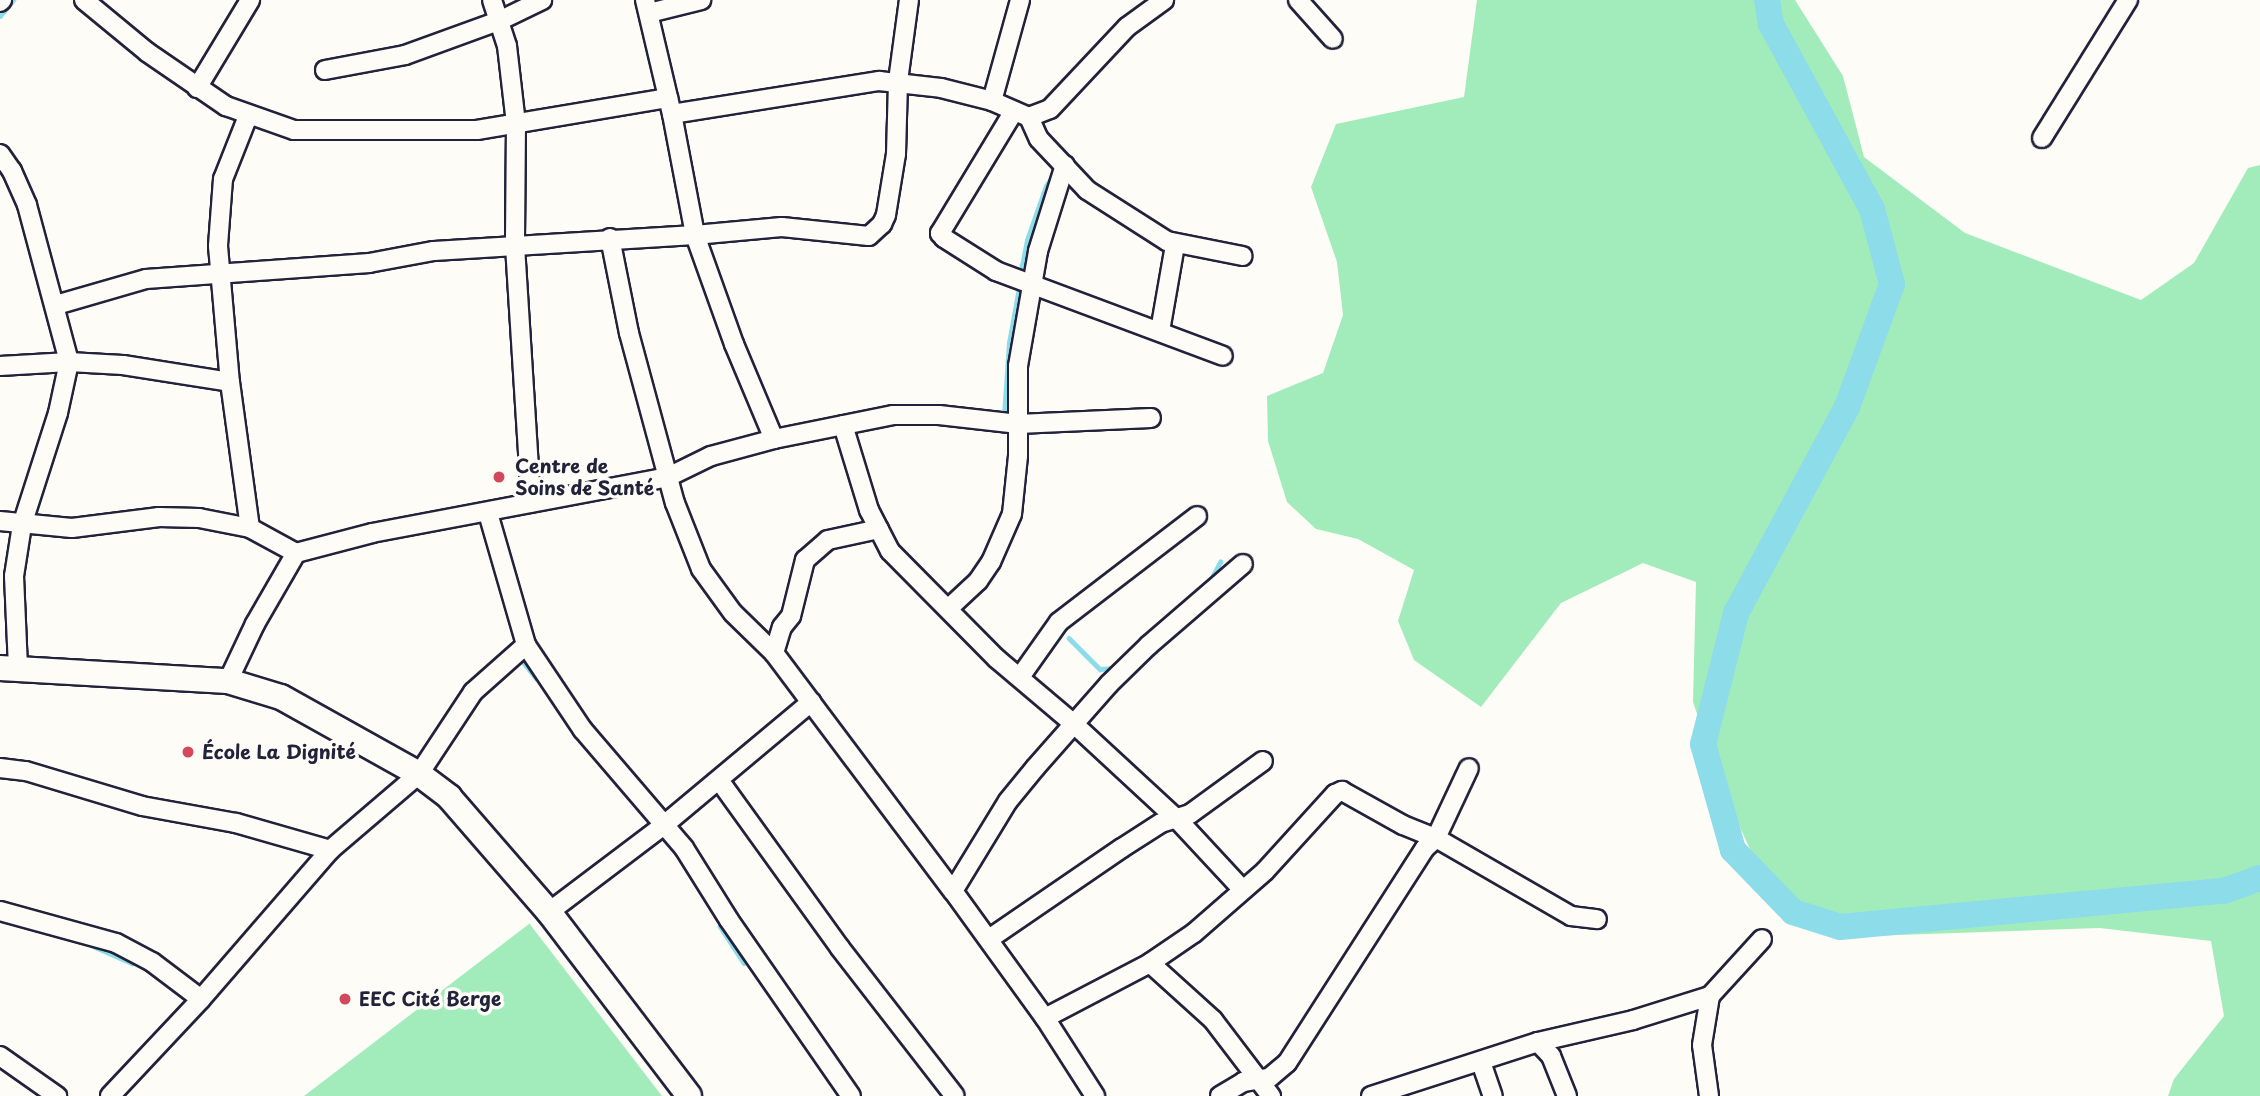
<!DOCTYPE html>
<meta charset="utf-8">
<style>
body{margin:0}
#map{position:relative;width:2260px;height:1096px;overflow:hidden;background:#fdfcf7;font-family:"Playpen Sans",sans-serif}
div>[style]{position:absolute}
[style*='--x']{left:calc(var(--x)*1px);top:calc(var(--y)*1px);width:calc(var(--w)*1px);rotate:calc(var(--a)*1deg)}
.green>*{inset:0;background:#a2ecbb}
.stream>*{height:4.5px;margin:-2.25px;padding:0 2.25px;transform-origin:2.25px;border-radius:2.25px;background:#8cdce9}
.river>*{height:26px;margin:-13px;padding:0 13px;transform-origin:13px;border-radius:13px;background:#8cdce9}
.roads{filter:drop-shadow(2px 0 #22223b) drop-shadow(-2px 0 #22223b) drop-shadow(0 2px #22223b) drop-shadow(0 -2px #22223b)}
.minor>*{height:18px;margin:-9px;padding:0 9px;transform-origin:9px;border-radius:9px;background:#fdfcf7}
.secondary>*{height:24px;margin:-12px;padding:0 12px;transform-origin:12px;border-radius:12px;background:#fdfcf7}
.dots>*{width:19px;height:19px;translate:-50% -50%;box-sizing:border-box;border:4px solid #fdfcf7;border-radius:50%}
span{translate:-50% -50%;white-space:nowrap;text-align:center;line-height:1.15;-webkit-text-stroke:7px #fdfcf7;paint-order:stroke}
.poi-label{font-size:19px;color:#22223b;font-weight:700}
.left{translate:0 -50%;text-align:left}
</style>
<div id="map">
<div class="green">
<div style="clip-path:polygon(1477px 0,1795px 0,1843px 76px,1864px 157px,1965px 233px,2141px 300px,2194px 263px,2248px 168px,2260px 165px,2260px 1096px,2168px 1096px,2174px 1079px,2224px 1016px,2211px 941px,2100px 928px,1841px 937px,1768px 888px,1724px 793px,1693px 702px,1696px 582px,1643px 563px,1561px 603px,1481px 707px,1414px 660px,1398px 621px,1414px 570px,1358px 539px,1316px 529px,1287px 502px,1268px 441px,1267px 396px,1323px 373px,1343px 315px,1337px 262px,1311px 187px,1336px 124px,1464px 97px)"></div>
<div style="clip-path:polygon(529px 923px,662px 1096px,304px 1096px,529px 924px)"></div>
</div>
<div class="stream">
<div style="--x:0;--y:16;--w:21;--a:-51"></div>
<div style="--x:1028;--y:276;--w:12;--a:-121"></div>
<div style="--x:1022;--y:266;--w:26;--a:-79"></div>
<div style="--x:1027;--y:240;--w:57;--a:-70.6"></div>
<div style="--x:1046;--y:186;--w:24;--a:-57"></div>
<div style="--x:1004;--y:416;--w:73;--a:-86.1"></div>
<div style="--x:1009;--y:343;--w:56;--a:-79.7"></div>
<div style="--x:1019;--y:288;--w:4;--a:-27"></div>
<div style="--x:1209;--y:583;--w:24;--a:-62"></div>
<div style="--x:1069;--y:638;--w:44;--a:45"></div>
<div style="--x:1100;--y:669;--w:14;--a:-4"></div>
<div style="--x:518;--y:662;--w:4;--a:-27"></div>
<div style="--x:522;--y:660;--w:23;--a:52"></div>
<div style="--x:720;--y:926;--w:44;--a:57"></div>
<div style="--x:93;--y:946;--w:43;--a:23.6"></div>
</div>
<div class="river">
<div style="--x:1767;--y:0;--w:24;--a:81"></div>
<div style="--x:1771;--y:24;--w:211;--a:61.4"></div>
<div style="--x:1872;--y:209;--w:78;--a:75.1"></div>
<div style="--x:1892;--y:284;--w:131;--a:110.1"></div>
<div style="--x:1847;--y:407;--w:234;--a:118.3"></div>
<div style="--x:1736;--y:613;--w:135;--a:104.1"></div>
<div style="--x:1703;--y:744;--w:110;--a:74.2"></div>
<div style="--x:1733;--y:850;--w:86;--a:45.9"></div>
<div style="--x:1793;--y:912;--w:49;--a:17.7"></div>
<div style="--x:1840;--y:927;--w:386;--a:-5.4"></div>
<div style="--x:2224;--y:891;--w:38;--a:-20"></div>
</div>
<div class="roads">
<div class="minor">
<div style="--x:84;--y:0;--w:82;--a:39.5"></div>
<div style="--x:147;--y:52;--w:96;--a:34.4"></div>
<div style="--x:226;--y:106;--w:72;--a:19.4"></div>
<div style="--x:294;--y:130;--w:183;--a:0"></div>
<div style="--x:477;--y:130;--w:194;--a:-9.5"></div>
<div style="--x:492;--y:0;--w:48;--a:71.9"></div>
<div style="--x:507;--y:46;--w:79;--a:83.4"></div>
<div style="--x:516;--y:124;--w:122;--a:90.5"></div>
<div style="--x:515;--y:246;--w:257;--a:86.4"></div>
<div style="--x:645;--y:0;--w:117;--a:76.7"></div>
<div style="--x:672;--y:114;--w:123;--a:79.2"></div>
<div style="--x:695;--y:235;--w:116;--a:70.3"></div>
<div style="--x:734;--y:344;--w:103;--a:67.2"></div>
<div style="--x:1298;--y:0;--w:52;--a:48.1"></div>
<div style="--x:0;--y:2;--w:3;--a:-45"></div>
<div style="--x:649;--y:13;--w:54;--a:-14"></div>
<div style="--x:325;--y:70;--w:81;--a:-10.6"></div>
<div style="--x:405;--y:55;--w:102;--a:-20"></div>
<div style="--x:501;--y:20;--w:46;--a:-26"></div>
<div style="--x:197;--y:88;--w:103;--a:-58.9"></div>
<div style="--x:992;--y:101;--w:105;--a:-74.5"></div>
<div style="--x:1014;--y:111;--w:143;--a:121.2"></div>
<div style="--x:940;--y:233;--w:6;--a:51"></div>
<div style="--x:944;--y:238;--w:62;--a:32.4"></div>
<div style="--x:996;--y:271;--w:242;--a:20.5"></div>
<div style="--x:672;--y:114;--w:210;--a:-9.1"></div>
<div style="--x:879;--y:81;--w:62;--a:6.4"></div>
<div style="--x:941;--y:88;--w:53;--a:14.3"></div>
<div style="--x:992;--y:101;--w:40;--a:23.4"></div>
<div style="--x:1029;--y:117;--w:24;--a:66"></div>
<div style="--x:1039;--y:139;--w:70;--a:46.7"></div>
<div style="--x:1087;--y:190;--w:95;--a:32.5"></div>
<div style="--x:1167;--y:241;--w:77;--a:11.2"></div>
<div style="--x:248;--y:116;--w:68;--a:111.6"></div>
<div style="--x:223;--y:179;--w:67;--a:94.3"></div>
<div style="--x:218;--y:246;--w:137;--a:85"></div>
<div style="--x:230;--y:382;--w:147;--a:82.2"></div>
<div style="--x:1029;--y:117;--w:22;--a:-21"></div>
<div style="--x:1050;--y:109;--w:112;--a:-46.8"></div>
<div style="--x:1127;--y:27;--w:46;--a:-36.1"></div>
<div style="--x:2042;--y:138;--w:163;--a:-58.1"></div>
<div style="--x:0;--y:154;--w:21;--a:55"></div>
<div style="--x:12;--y:171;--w:37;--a:66"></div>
<div style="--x:27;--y:205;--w:163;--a:75"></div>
<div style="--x:69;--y:362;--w:52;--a:102.2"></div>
<div style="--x:58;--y:413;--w:118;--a:107.8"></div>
<div style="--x:22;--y:525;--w:52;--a:98.9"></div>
<div style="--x:14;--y:576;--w:93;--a:87.5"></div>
<div style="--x:610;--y:238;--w:97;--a:78.7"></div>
<div style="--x:629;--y:333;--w:176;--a:74.9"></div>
<div style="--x:675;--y:503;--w:71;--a:68.5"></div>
<div style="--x:701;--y:569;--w:54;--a:54"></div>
<div style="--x:733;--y:613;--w:57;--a:44.3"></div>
<div style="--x:774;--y:653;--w:298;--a:53.1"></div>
<div style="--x:953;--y:891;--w:157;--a:54.1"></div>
<div style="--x:1045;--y:1018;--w:93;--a:57.3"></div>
<div style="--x:56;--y:305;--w:94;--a:-16.1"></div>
<div style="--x:146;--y:279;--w:224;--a:-4.1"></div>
<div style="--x:369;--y:263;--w:66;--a:-10.5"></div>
<div style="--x:434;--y:251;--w:261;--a:-3.5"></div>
<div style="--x:695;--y:235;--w:87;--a:-5.3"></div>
<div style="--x:782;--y:227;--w:87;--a:5.9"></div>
<div style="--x:869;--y:236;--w:18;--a:-43"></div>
<div style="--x:882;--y:224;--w:10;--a:-66"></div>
<div style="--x:886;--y:215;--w:62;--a:-80.7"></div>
<div style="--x:896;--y:154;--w:73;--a:-88.4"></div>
<div style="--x:898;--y:81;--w:82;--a:-82.3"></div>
<div style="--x:1160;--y:331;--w:87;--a:-80.1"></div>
<div style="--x:0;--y:366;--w:69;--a:-3.3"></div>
<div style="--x:69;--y:362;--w:54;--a:3.2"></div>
<div style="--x:123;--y:365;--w:108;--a:9"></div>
<div style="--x:843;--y:425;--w:89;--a:73"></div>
<div style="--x:869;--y:510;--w:46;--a:62.9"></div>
<div style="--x:890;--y:551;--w:152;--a:45.3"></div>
<div style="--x:997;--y:659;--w:102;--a:40.2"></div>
<div style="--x:1075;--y:725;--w:139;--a:42.7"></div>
<div style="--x:1177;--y:819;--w:96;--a:47.1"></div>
<div style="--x:488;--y:513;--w:137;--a:73.9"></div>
<div style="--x:526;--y:645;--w:102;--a:56.2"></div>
<div style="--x:583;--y:730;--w:155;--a:49.4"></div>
<div style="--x:684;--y:848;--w:85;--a:58"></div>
<div style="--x:729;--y:920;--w:214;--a:55.3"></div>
<div style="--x:0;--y:521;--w:72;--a:5.6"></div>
<div style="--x:72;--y:528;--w:88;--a:-7.2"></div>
<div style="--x:159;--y:517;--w:40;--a:1.4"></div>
<div style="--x:199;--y:518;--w:52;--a:11.1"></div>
<div style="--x:250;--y:528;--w:52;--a:28.5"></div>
<div style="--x:296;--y:553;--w:79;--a:-14.7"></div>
<div style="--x:372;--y:533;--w:301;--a:-10.7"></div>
<div style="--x:668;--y:477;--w:48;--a:-26"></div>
<div style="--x:711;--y:456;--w:65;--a:-15.1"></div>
<div style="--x:774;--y:439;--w:121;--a:-11.4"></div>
<div style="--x:893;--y:415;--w:46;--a:0"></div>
<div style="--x:939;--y:415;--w:80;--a:6.5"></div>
<div style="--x:1018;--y:424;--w:133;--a:-2.6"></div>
<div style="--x:949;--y:608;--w:40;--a:-43"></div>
<div style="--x:978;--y:581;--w:23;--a:-56"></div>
<div style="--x:991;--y:562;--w:52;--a:-66.4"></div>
<div style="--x:1012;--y:514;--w:58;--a:-84.1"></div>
<div style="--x:1018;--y:456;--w:90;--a:-90"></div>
<div style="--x:1018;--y:366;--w:117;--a:-80.1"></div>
<div style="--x:1038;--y:251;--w:90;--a:-72.6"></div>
<div style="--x:774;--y:653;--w:27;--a:-73"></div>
<div style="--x:782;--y:627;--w:14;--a:-51"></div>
<div style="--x:791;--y:616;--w:58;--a:-76"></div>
<div style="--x:805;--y:560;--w:30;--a:-41"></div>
<div style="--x:828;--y:540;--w:52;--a:-12.2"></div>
<div style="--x:1020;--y:677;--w:67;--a:-54.7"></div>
<div style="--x:1059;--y:622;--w:174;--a:-37.5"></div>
<div style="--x:228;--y:681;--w:63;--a:-64.7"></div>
<div style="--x:255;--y:624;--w:82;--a:-60"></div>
<div style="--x:0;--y:768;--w:26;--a:7"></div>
<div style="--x:26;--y:771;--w:121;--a:16.8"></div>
<div style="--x:142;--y:806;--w:96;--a:10.3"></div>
<div style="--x:236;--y:823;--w:98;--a:16"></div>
<div style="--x:719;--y:780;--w:207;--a:54.2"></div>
<div style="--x:840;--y:948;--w:187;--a:52.2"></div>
<div style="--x:953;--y:891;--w:105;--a:-58.6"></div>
<div style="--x:1008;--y:801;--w:43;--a:-50.7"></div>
<div style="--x:1035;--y:768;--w:112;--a:-48.6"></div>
<div style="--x:1109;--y:684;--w:56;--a:-44.3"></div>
<div style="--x:1149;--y:645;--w:124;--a:-40.8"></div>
<div style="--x:0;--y:911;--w:120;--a:15.4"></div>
<div style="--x:116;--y:943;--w:41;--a:27.8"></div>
<div style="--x:152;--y:962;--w:61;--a:37.1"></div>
<div style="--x:549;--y:912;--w:144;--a:-37.1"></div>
<div style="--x:664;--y:825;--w:192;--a:-39.9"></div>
<div style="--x:989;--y:939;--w:161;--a:-34.4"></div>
<div style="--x:1122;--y:848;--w:46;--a:-32.7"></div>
<div style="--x:1161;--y:823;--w:30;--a:-17"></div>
<div style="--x:1190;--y:814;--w:90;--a:-36"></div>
<div style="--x:1150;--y:963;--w:85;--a:42.1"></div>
<div style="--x:1213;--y:1020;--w:96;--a:52.7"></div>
<div style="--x:1045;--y:1018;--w:119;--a:-27.6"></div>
<div style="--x:1150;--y:963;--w:53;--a:-34.3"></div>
<div style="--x:1194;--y:933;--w:94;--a:-41.1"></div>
<div style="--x:1265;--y:871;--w:104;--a:-47.7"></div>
<div style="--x:1335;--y:794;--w:8;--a:-23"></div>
<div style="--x:1342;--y:791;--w:70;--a:29.1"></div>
<div style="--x:1403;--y:825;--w:35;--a:22"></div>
<div style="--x:1436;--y:838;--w:156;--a:30"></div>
<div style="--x:1571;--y:916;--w:26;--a:7"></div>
<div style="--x:1538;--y:1042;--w:19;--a:47"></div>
<div style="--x:1551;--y:1056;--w:43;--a:68.2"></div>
<div style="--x:0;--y:1056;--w:70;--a:35.1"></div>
<div style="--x:1481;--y:1062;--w:36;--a:71"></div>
<div style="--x:110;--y:1096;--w:133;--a:-46.8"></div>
<div style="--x:201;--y:999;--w:197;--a:-49.1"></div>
<div style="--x:330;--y:850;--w:117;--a:-40.5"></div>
<div style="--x:419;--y:774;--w:98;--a:-56.6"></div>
<div style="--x:473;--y:692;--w:71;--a:-41.6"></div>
<div style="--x:1220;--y:1096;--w:27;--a:-31"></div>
<div style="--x:1243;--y:1082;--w:26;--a:-9"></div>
<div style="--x:1269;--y:1078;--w:23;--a:-40"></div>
<div style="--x:1287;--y:1063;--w:255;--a:-57.3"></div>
<div style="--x:1425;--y:848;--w:15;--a:-42"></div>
<div style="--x:1436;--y:838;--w:77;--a:-64.8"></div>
<div style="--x:1371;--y:1096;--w:176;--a:-17.9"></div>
<div style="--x:1538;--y:1042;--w:98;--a:-13"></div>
<div style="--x:1633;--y:1020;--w:81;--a:-17.3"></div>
<div style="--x:1710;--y:996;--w:77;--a:-47.6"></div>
<div style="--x:1709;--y:1096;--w:51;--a:-97.8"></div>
<div style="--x:1702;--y:1045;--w:50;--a:-80.7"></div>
</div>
<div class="secondary">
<div style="--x:0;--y:668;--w:228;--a:3.3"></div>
<div style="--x:228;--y:681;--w:55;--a:16.8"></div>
<div style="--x:281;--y:697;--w:158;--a:29.2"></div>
<div style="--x:419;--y:774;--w:38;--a:37"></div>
<div style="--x:449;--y:797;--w:152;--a:49"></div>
<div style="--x:549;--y:912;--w:231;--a:52.7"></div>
</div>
</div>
<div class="dots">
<div style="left:499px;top:477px;background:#d1495b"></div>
<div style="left:188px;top:752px;background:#d1495b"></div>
<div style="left:345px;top:999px;background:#d1495b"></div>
</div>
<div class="poi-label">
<span class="left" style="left:515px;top:477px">Centre de<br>Soins de Santé</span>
<span class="left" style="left:202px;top:752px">École La Dignité</span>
<span class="left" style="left:359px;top:999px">EEC Cité Berge</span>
</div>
</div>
